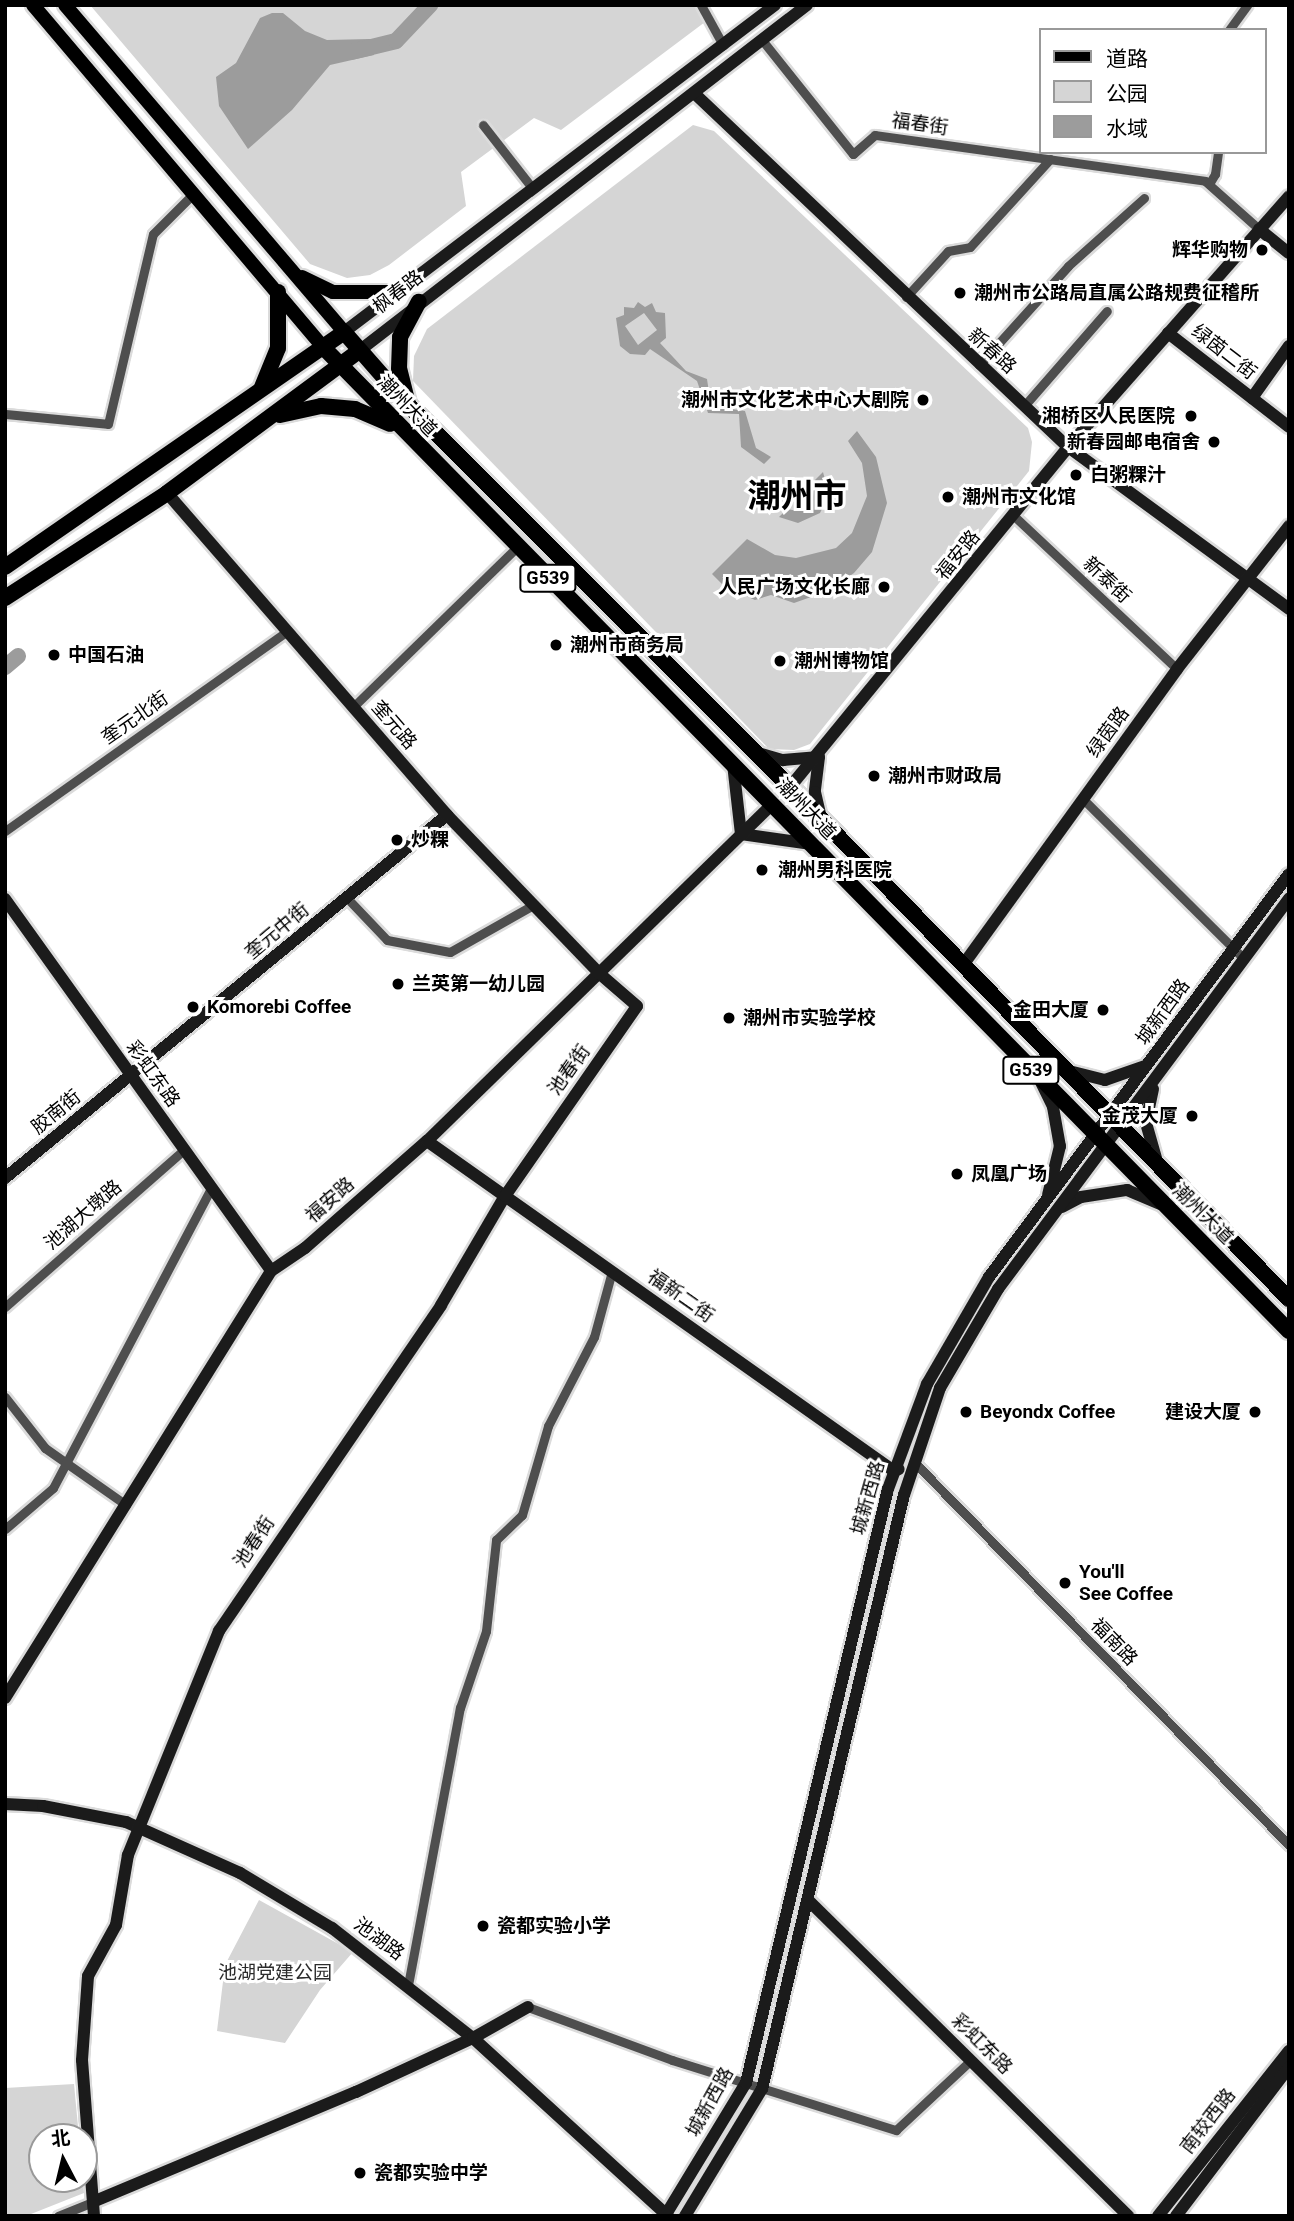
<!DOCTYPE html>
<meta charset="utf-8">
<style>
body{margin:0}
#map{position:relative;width:1294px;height:2221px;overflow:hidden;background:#fff;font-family:Roboto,"Noto Sans SC",sans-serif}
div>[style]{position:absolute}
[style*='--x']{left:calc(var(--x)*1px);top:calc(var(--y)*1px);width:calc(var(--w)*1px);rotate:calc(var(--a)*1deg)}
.green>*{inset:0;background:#d5d5d5}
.water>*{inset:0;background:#9c9c9c}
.river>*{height:16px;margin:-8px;padding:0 8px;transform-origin:8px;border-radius:8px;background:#9c9c9c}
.roads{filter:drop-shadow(2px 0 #dbdbdb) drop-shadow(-2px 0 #dbdbdb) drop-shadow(0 2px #dbdbdb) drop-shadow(0 -2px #dbdbdb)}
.street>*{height:9px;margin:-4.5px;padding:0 4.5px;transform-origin:4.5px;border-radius:4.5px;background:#4e4e4e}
.secondary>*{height:12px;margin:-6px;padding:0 6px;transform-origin:6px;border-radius:6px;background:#1b1b1b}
.primary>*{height:14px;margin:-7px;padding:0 7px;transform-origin:7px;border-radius:7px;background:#000}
.highway>*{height:16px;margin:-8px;padding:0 8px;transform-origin:8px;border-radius:8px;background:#000}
.dots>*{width:19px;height:19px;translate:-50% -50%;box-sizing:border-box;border:4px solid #fff;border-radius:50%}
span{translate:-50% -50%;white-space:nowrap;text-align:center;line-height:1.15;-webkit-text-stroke:6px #fff;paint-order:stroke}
.shield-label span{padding:2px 5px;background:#fff;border:2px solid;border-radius:5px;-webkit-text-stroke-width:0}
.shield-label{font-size:18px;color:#000;font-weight:700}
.street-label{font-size:19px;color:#000}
.poi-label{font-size:19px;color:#000;font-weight:700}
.right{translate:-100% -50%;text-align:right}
.left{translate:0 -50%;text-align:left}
.park-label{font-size:19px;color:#2c2c2c}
.town-label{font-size:33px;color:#000;font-weight:700}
.frame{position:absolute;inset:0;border:7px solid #000;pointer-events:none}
.legend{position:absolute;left:1039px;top:28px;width:228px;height:126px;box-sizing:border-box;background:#fff;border:2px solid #999;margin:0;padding:9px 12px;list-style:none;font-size:21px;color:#000}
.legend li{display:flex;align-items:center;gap:14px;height:35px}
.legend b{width:35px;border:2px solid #999}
.north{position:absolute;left:28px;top:2123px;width:70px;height:70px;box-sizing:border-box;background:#fff;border:2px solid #999;border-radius:50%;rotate:353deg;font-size:19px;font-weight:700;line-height:28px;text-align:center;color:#000}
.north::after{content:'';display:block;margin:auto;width:24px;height:32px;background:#000;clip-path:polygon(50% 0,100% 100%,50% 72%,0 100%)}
</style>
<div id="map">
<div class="green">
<div style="clip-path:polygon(90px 5px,696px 5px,705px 22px,561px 130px,534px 118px,461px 172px,466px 206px,389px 265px,370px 275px,347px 278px,310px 264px)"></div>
<div style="clip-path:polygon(693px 125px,714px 131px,1028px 428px,1032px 442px,1029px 471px,810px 744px,794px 750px,769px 749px,413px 381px,414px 356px,427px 329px)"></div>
<div style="clip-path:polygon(259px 1900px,353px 1952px,320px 1990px,285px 2043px,217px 2031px,225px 1965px)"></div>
<div style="clip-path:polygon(74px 2084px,79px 2137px,42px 2137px,42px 2179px,83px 2179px,84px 2193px,26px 2216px,5px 2216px,5px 2088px)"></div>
</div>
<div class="water">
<div style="clip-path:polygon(272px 13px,283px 13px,305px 31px,327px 40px,370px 39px,374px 55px,330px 65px,292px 110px,248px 149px,219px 106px,216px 77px,236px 63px,260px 18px)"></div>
<div style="clip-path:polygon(evenodd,638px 302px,645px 307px,652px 303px,656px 312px,665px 313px,666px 338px,660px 343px,686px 371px,707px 379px,711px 406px,745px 411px,756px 448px,771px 457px,764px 464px,741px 447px,739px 414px,708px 413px,697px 381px,650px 349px,645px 355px,630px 354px,620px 346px,616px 318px,624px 315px,624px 307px,634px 308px,638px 302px,644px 313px,657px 330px,638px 345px,625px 326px,644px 313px)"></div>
<div style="clip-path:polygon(857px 431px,876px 457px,887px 503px,872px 552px,854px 573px,828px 591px,794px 603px,771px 595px,755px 600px,724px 586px,712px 574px,747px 539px,775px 555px,796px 558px,836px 548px,852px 533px,867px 496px,862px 463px,848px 441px)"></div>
<div style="clip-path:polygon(823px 472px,829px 495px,820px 513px,798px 523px,779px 517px,787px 509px,798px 511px,812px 504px,815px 480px)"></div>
</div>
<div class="river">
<div style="--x:351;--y:52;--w:46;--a:-13.7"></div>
<div style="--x:396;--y:41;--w:50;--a:-46.6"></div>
<div style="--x:5;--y:667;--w:17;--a:-40"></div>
</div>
<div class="roads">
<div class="street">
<div style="--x:701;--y:5;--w:46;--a:61.2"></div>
<div style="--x:1229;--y:30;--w:31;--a:-54"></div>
<div style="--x:762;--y:40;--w:146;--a:51.4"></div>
<div style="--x:853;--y:154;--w:29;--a:-41"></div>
<div style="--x:875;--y:135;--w:333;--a:7.9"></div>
<div style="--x:1205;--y:181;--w:72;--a:41.6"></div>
<div style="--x:483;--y:125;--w:81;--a:52"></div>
<div style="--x:1209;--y:184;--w:12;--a:-59"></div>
<div style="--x:1215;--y:174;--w:22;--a:-82"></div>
<div style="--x:906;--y:297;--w:62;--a:-47.6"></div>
<div style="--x:948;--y:251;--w:22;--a:-10"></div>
<div style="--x:970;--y:247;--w:119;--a:-47.7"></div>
<div style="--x:979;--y:365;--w:133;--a:-48"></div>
<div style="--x:1068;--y:266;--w:102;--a:-41.8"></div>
<div style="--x:1024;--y:406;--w:126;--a:-48.9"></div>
<div style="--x:5;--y:414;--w:103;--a:5.5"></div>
<div style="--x:108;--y:424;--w:195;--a:-76.7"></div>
<div style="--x:153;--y:234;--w:58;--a:-45"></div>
<div style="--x:1014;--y:516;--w:224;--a:43.2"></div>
<div style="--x:353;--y:707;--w:229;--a:-44.3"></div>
<div style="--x:1083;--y:799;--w:226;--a:44.8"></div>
<div style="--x:5;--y:831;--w:343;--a:-35.3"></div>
<div style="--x:347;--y:898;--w:58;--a:46.4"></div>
<div style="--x:387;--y:940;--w:64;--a:10.8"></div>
<div style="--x:450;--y:952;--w:95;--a:-29.5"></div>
<div style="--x:5;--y:1307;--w:238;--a:-41.3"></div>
<div style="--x:5;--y:1397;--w:65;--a:51.9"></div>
<div style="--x:45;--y:1448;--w:99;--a:35.1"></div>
<div style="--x:915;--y:1463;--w:535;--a:45.61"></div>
<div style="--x:5;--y:1529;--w:63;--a:-40.5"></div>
<div style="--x:53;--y:1488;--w:339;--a:-62.2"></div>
<div style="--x:408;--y:1985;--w:282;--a:-79.4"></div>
<div style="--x:460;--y:1708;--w:81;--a:-71.3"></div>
<div style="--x:486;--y:1631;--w:92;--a:-83.7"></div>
<div style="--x:496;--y:1540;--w:36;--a:-44"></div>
<div style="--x:522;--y:1515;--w:93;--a:-73.7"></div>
<div style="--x:548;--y:1426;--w:100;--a:-62.7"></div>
<div style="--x:594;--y:1337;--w:68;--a:-74.7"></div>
<div style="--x:528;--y:2007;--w:153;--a:20.2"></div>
<div style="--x:672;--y:2060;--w:235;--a:17.4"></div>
<div style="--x:896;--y:2130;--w:103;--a:-43"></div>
<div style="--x:58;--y:2216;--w:40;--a:-22"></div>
</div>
<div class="secondary">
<div style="--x:694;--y:93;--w:515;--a:43.43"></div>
<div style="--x:1068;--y:447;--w:274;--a:36.2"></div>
<div style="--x:1259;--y:229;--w:38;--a:39"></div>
<div style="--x:344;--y:332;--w:541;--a:-37.19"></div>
<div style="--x:1168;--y:333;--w:153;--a:37.8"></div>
<div style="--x:359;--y:351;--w:566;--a:-37.68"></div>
<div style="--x:1252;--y:398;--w:64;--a:-54.6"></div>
<div style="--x:758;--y:753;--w:26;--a:16"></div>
<div style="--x:783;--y:760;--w:36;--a:-5"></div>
<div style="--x:819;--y:757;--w:35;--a:97"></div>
<div style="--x:815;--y:792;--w:28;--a:77"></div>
<div style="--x:733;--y:764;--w:70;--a:83.5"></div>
<div style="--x:741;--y:834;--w:71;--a:8.1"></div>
<div style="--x:790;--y:787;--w:439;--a:-50.7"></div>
<div style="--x:1068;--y:447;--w:334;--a:-48.6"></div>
<div style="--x:5;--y:899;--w:457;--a:54.4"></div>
<div style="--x:963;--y:965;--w:365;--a:-54.1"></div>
<div style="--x:1177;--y:669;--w:182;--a:-51.9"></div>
<div style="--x:1069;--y:1071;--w:37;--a:14"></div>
<div style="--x:1105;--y:1080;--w:42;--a:-19.3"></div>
<div style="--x:1041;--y:1082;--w:28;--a:64"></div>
<div style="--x:1053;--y:1107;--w:40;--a:80"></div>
<div style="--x:1060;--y:1146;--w:50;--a:103.8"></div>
<div style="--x:1153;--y:1089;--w:35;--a:102"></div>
<div style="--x:1146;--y:1123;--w:37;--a:74"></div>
<div style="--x:427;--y:1141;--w:572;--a:35.25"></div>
<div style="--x:894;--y:1471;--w:5;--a:-22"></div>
<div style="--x:5;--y:1178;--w:572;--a:-39.4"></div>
<div style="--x:1062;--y:1207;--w:21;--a:-28"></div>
<div style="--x:1081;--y:1197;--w:47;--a:-8.7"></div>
<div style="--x:1127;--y:1190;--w:36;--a:23"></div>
<div style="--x:5;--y:1698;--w:503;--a:-58.08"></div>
<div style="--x:271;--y:1271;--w:41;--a:-34.1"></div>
<div style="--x:305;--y:1248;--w:162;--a:-41.3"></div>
<div style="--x:427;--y:1141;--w:482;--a:-44.3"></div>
<div style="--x:5;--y:1804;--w:38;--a:3"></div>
<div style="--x:43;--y:1806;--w:85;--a:10.9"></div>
<div style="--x:126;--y:1822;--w:125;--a:24.1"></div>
<div style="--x:240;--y:1873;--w:107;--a:30.9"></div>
<div style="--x:332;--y:1928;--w:179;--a:38"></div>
<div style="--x:473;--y:2038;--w:264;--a:42.4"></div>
<div style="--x:808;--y:1900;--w:450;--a:44.6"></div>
<div style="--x:95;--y:2201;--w:283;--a:-22.7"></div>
<div style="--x:356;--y:2092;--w:129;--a:-24.8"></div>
<div style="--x:473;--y:2038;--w:63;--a:-29.4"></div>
<div style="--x:94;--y:2216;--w:156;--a:-94.4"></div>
<div style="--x:82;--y:2060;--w:84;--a:-85.9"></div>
<div style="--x:88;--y:1976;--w:58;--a:-61.2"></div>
<div style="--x:116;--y:1925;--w:71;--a:-80.3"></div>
<div style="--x:128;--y:1855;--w:242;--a:-67.9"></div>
<div style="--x:219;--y:1631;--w:394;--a:-55.7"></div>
<div style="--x:441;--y:1305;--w:126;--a:-59.6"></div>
<div style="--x:505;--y:1196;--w:231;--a:-55.2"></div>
<div style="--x:637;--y:1006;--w:49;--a:-139.1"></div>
<div style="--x:600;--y:974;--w:221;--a:-133.9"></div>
<div style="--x:447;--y:815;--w:427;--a:-131"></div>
<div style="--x:665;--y:2216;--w:156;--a:-58.7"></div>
<div style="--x:746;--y:2083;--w:611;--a:-76.56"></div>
<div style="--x:888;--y:1489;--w:112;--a:-69.6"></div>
<div style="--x:927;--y:1384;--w:124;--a:-59.9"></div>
<div style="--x:989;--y:1277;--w:502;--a:-53.34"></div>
<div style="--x:685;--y:2216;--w:149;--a:-58.8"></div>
<div style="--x:762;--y:2089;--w:611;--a:-76.56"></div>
<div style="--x:904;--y:1495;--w:113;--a:-71.4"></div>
<div style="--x:940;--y:1388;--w:115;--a:-59.6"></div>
<div style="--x:998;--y:1289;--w:487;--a:-53.3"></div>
<div style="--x:1158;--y:2216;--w:211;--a:-51.6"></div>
<div style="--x:1176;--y:2216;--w:187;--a:-52.8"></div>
</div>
<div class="primary">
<div style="--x:33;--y:5;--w:448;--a:49.7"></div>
<div style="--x:65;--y:5;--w:430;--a:49.5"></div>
<div style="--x:302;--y:277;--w:34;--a:26"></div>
<div style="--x:333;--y:292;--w:66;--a:0"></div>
</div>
<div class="highway">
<div style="--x:323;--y:347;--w:1379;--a:45.53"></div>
<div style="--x:262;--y:387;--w:42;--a:-67.7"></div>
<div style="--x:278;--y:348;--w:56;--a:-90"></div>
<div style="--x:408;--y:404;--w:36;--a:-104"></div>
<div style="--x:399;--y:369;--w:32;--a:-88"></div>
<div style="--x:400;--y:337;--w:40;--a:-62"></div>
<div style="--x:280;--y:415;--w:42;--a:-12.4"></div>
<div style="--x:321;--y:406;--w:34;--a:5"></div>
<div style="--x:355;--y:409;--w:38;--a:23"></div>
<div style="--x:5;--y:567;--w:412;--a:-34.7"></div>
<div style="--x:344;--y:332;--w:98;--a:48.7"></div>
<div style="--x:409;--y:406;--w:539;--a:45"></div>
<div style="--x:790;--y:787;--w:715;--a:45.74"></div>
<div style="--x:5;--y:598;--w:193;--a:-32.9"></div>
<div style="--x:167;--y:493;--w:239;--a:-36.5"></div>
</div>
</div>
<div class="dots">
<div style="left:1262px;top:250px;background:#000"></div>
<div style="left:960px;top:293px;background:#000"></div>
<div style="left:923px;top:400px;background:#000"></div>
<div style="left:1191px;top:416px;background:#000"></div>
<div style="left:1214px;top:442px;background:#000"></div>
<div style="left:1076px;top:475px;background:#000"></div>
<div style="left:948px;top:497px;background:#000"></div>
<div style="left:884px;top:587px;background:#000"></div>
<div style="left:556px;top:645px;background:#000"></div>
<div style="left:54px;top:655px;background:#000"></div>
<div style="left:780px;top:661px;background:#000"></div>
<div style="left:874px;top:776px;background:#000"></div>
<div style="left:397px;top:840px;background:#000"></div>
<div style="left:762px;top:870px;background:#000"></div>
<div style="left:398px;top:984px;background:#000"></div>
<div style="left:193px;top:1007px;background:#000"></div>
<div style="left:1103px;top:1010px;background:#000"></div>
<div style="left:729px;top:1018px;background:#000"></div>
<div style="left:1192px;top:1116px;background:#000"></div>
<div style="left:957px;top:1174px;background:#000"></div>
<div style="left:966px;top:1412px;background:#000"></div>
<div style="left:1255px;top:1412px;background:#000"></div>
<div style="left:1065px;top:1583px;background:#000"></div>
<div style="left:483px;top:1926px;background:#000"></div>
<div style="left:360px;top:2173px;background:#000"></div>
</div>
<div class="shield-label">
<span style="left:548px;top:578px">G539</span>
<span style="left:1031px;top:1070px">G539</span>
</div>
<div class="street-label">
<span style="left:920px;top:124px;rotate:8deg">福春街</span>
<span style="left:398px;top:292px;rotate:-38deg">枫春路</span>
<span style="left:992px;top:351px;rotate:42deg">新春路</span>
<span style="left:1224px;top:352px;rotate:38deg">绿茵二街</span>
<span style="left:407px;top:406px;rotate:46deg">潮州大道</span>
<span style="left:958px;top:555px;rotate:-51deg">福安路</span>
<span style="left:1107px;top:580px;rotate:43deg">新泰街</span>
<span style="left:135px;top:718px;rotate:-35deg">奎元北街</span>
<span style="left:394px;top:725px;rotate:49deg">奎元路</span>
<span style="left:1108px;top:732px;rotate:-54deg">绿茵路</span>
<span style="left:806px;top:809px;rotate:46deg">潮州大道</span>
<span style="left:277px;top:931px;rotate:-40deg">奎元中街</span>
<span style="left:1163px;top:1012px;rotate:-54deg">城新西路</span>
<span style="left:569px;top:1070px;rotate:-55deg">池春街</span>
<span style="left:153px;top:1074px;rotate:54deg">彩虹东路</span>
<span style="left:56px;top:1112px;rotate:-39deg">胶南街</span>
<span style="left:330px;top:1200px;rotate:-41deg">福安路</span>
<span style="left:1203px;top:1214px;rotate:45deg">潮州大道</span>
<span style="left:83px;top:1215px;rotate:-41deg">池湖大墩路</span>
<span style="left:681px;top:1296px;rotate:35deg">福新二街</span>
<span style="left:868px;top:1498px;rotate:-74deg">城新西路</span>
<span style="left:254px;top:1542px;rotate:-57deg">池春街</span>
<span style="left:1114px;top:1642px;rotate:46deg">福南路</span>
<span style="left:379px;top:1939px;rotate:37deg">池湖路</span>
<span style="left:982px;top:2044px;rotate:45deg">彩虹东路</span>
<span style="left:710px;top:2102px;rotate:-61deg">城新西路</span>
<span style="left:1208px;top:2121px;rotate:-52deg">南较西路</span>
</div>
<div class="poi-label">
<span class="right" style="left:1248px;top:250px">辉华购物</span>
<span class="left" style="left:974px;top:293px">潮州市公路局直属公路规费征稽所</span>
<span class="right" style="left:909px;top:400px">潮州市文化艺术中心大剧院</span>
<span class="right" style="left:1175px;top:416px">湘桥区人民医院</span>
<span class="right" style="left:1200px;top:442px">新春园邮电宿舍</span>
<span class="left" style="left:1090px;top:475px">白粥粿汁</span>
<span class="left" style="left:962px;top:497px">潮州市文化馆</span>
<span class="right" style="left:870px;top:587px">人民广场文化长廊</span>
<span class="left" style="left:570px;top:645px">潮州市商务局</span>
<span class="left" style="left:68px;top:655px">中国石油</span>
<span class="left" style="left:794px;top:661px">潮州博物馆</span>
<span class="left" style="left:888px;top:776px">潮州市财政局</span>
<span class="left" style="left:411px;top:840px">炒粿</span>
<span class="left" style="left:778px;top:870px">潮州男科医院</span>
<span class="left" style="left:412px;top:984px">兰英第一幼儿园</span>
<span class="left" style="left:207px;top:1007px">Komorebi Coffee</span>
<span class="right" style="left:1089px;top:1010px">金田大厦</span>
<span class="left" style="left:743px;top:1018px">潮州市实验学校</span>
<span class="right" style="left:1178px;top:1116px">金茂大厦</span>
<span class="left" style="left:971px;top:1174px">凤凰广场</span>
<span class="left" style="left:980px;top:1412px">Beyondx Coffee</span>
<span class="right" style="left:1241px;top:1412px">建设大厦</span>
<span class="left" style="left:1079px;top:1583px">You'll<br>See Coffee</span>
<span class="left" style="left:497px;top:1926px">瓷都实验小学</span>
<span class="left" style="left:374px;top:2173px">瓷都实验中学</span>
</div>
<div class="park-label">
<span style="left:275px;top:1973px">池湖党建公园</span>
</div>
<div class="town-label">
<span style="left:797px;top:496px">潮州市</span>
</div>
<div class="frame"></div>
<ul class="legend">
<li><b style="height:9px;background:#000"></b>道路</li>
<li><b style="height:19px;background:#d5d5d5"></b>公园</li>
<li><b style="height:19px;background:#9c9c9c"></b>水域</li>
</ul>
<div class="north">北</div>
</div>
